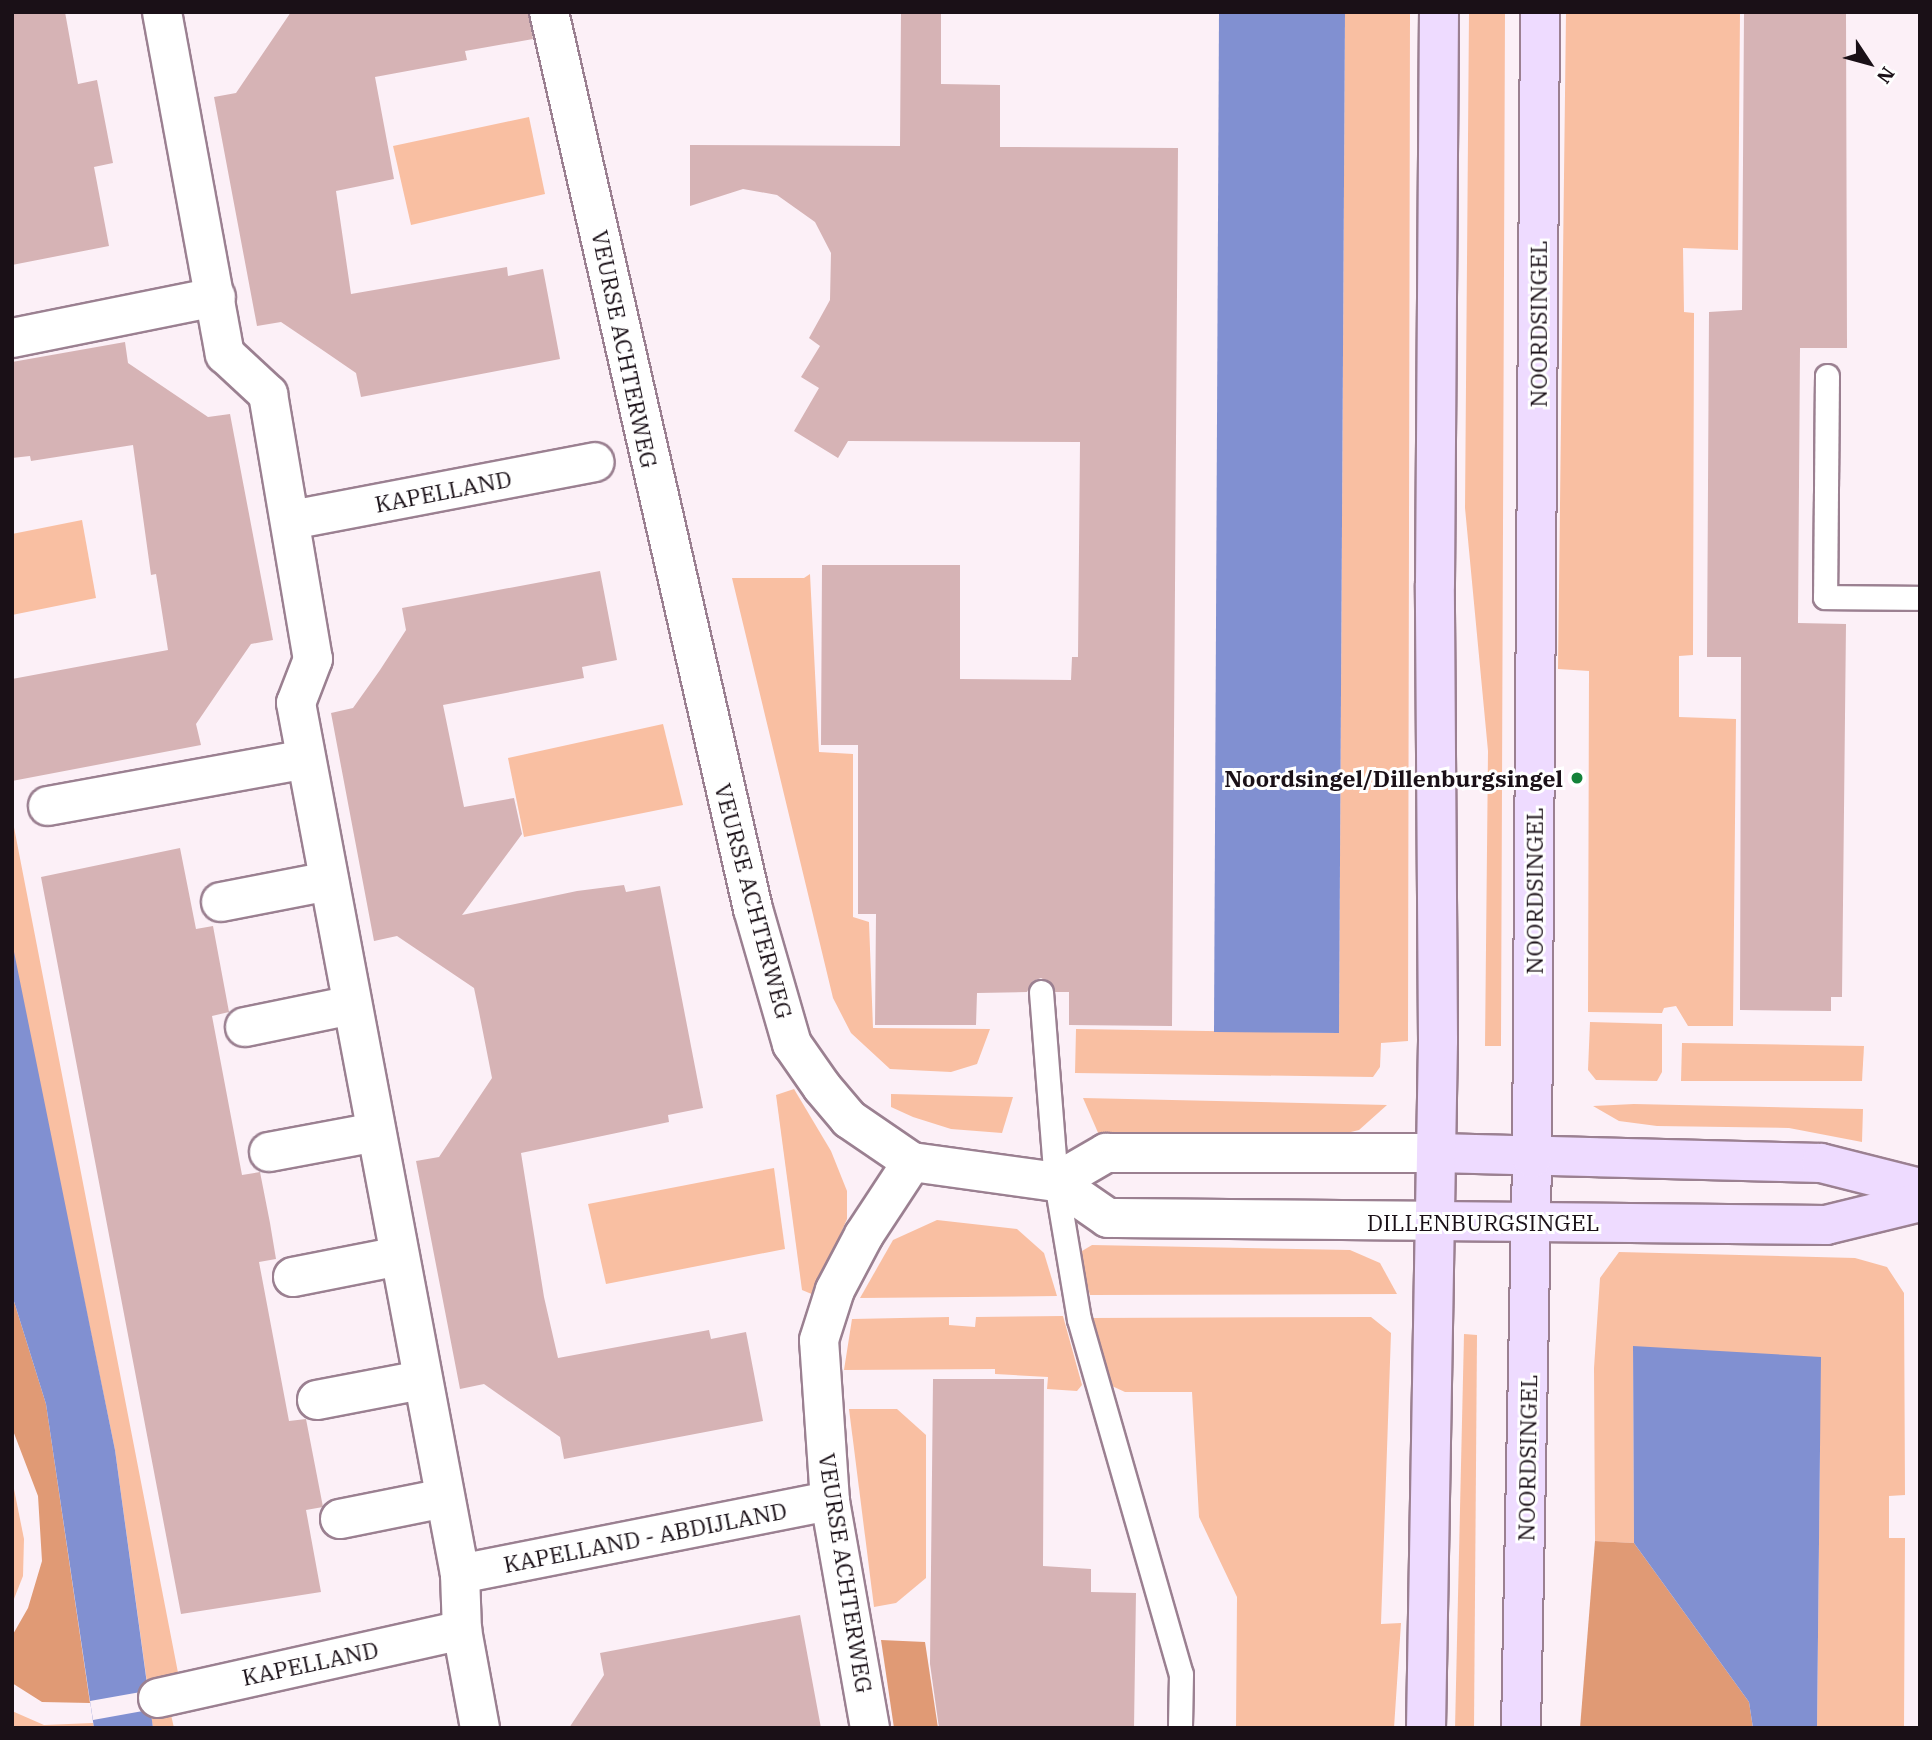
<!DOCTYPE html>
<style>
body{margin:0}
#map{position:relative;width:1932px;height:1740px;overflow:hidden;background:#fcf0f7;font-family:"IBM Plex Serif",serif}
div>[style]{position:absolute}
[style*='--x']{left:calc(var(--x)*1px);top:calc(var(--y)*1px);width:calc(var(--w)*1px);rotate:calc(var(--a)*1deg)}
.green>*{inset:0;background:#f9bfa2}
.forest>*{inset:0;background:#e09a75}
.water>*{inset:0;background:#8190d1}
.pier>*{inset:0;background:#fcf0f7}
.building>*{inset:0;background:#d6b3b5}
.roads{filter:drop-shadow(2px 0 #9b8091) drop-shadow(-2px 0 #9b8091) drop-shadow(0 2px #9b8091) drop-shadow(0 -2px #9b8091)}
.lane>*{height:23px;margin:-11.5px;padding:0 11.5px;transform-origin:11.5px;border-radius:11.5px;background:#fff}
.street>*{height:38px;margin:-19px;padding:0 19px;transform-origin:19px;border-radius:19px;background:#fff}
.secondary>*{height:38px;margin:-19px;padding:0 19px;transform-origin:19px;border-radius:19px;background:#eedbff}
.dots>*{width:19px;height:19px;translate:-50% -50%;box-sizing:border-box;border:4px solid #fff;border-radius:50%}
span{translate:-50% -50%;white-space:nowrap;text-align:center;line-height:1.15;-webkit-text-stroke:6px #fff;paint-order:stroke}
.street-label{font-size:23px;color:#1a1017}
.poi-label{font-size:23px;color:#1a1017;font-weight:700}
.right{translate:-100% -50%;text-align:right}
.frame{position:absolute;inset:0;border:14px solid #1a1017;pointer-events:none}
.north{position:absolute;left:1834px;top:28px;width:70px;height:70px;-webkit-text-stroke:5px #fff;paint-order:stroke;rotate:126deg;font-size:19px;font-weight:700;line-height:28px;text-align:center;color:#1a1017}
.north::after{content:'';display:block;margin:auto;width:24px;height:32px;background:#1a1017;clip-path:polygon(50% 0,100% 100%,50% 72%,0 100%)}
</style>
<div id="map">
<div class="green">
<div style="clip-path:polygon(1345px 12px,1410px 12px,1408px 1041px,1381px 1043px,1380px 1067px,1373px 1077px,1075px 1073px,1076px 1029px,1339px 1033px)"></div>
<div style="clip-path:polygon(1469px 12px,1505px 12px,1501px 1046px,1485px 1046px,1488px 751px,1465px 508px)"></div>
<div style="clip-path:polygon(1566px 12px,1740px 12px,1738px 250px,1683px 248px,1684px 312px,1694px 313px,1693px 655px,1679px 656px,1679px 717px,1736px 719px,1733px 1026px,1688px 1026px,1676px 1006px,1664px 1008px,1662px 1013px,1588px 1012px,1589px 671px,1558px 669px)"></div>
<div style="clip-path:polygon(529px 117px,545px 194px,411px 225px,393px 146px)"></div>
<div style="clip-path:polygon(82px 520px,96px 598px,12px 615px,12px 534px)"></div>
<div style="clip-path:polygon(810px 574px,819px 752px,853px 754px,853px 917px,869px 922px,873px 1028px,990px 1029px,977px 1064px,951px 1072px,890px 1069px,851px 1033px,833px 998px,732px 578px,804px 578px)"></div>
<div style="clip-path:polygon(663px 724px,683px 805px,524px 837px,508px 758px)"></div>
<div style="clip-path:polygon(12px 817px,180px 1683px,148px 1690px,115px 1450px,12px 950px)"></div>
<div style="clip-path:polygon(1590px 1022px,1662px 1024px,1662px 1072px,1657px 1081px,1596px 1080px,1588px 1070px)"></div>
<div style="clip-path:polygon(1682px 1043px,1864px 1046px,1862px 1081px,1681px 1081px)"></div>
<div style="clip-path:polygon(794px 1089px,831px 1151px,847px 1191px,847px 1219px,814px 1295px,802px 1290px,776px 1095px)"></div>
<div style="clip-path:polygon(891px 1094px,1013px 1097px,1002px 1133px,951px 1129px,913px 1117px,891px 1107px)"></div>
<div style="clip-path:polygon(1083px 1098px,1387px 1105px,1359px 1130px,1318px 1140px,1099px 1135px)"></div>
<div style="clip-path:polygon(1634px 1104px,1863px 1109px,1862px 1142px,1789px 1128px,1657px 1126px,1619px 1121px,1593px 1106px)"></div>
<div style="clip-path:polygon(774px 1168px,785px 1249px,606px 1284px,588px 1204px)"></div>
<div style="clip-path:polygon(937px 1220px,1017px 1229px,1044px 1253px,1057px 1296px,860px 1298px,893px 1240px)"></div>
<div style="clip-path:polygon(1092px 1245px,1350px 1250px,1380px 1263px,1397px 1294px,1090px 1295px,1080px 1261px,1082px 1251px)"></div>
<div style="clip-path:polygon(1619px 1252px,1855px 1258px,1887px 1267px,1904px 1293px,1905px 1495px,1889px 1496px,1889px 1538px,1905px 1538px,1904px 1728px,1817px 1728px,1820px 1450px,1633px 1346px,1634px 1543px,1595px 1541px,1594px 1368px,1600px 1278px)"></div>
<div style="clip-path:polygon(1063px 1316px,1082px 1385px,1077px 1391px,1047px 1389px,1048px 1377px,995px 1374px,995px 1369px,844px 1370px,852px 1319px,949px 1317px,949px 1325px,975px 1327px,976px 1317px)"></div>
<div style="clip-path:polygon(1371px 1317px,1391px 1333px,1381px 1624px,1401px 1623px,1394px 1728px,1236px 1728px,1237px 1597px,1199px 1517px,1192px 1392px,1125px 1392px,1112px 1386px,1093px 1318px)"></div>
<div style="clip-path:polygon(1464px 1334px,1477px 1335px,1474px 1728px,1455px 1728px)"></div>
<div style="clip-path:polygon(849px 1409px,897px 1409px,926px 1435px,926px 1578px,896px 1603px,874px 1607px)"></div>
<div style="clip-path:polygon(12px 1479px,24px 1539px,23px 1576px,12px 1604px)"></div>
<div style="clip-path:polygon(169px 1706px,174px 1728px,153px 1728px,150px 1710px)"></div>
<div style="clip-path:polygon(12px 1711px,44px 1725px,93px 1723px,94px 1728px,12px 1728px)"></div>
</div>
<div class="forest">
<div style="clip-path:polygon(12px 1295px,46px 1404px,90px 1703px,42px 1702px,12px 1683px,12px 1636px,28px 1608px,42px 1561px,38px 1496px,12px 1428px)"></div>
<div style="clip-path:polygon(1595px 1541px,1634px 1543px,1749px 1702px,1753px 1728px,1580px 1728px)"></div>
<div style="clip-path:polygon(881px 1640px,925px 1642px,938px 1728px,894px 1728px)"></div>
</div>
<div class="water">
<div style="clip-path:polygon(1219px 12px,1345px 12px,1339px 1033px,1214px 1032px)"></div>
<div style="clip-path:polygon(12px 942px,115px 1450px,153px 1728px,94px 1728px,46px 1404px,12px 1295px)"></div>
<div style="clip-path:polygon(1633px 1346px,1821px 1357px,1817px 1728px,1753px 1728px,1749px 1702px,1634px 1543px)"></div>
</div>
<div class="pier">
<div style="clip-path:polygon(152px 1690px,154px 1709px,93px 1720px,90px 1701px)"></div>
</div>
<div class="building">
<div style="clip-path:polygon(12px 12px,65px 12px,78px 84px,97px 80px,113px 163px,94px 167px,109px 246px,12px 265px)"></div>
<div style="clip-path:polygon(291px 12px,528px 12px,533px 39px,465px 51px,467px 60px,375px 77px,394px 179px,336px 191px,351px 294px,507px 267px,508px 276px,543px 269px,560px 359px,361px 397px,356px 373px,321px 349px,281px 322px,257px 326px,214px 97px,236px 93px)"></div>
<div style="clip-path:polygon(901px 12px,941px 12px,941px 84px,1000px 85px,1000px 147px,1178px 148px,1172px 1026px,1069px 1025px,1069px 992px,1055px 992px,1052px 984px,1041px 978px,1033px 981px,1027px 992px,977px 993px,976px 1025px,875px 1025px,876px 914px,858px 914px,858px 745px,821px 745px,822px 565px,960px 565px,960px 679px,1071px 680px,1072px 657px,1078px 657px,1080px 442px,848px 441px,838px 458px,794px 431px,819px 388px,801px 377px,820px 346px,809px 338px,830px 300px,831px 253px,815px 222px,777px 195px,743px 189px,690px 206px,690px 145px,900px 146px)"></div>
<div style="clip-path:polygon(1744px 12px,1846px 12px,1847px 348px,1800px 348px,1798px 623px,1846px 624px,1842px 997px,1831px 997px,1831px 1011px,1740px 1010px,1741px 657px,1707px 657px,1709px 312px,1742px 310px)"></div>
<div style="clip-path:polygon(125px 342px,128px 363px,208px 417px,230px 414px,273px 640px,251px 644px,224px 683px,196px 724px,201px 745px,12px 781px,12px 679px,168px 650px,156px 574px,151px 575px,133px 445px,31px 461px,30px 456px,12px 458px,12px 362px)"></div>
<div style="clip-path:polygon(600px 571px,617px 660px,582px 667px,584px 678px,443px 705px,464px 807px,514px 798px,522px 834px,462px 915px,577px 891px,624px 885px,626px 892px,660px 886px,703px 1108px,668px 1115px,669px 1122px,521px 1153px,544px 1297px,558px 1358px,709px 1330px,711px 1339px,746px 1332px,763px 1421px,564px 1459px,560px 1437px,484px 1384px,460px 1389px,416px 1161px,439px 1157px,492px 1078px,479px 1012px,474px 988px,397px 936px,374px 941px,331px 713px,353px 708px,380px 670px,406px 630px,402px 608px)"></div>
<div style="clip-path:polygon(180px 848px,196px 929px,213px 926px,229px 1012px,212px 1016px,242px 1175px,260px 1172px,270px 1223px,276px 1259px,259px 1262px,289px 1421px,306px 1419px,323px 1507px,306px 1510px,321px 1592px,181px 1614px,41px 877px)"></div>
<div style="clip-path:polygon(933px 1379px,1044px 1379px,1043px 1566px,1091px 1569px,1091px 1592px,1136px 1593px,1134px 1728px,939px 1728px,930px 1664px)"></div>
<div style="clip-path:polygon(800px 1615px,821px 1728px,569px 1728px,604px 1675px,600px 1653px)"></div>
</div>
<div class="roads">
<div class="lane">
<div style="--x:1827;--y:376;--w:221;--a:90.5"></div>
<div style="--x:1825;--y:597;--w:95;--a:0.6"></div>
<div style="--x:1041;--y:992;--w:191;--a:85.5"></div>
<div style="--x:1056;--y:1182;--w:139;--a:80.5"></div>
<div style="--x:1079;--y:1319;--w:369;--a:74"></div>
<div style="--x:1181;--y:1674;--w:54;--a:91.1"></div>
</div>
<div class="street">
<div style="--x:162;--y:12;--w:348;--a:79.6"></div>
<div style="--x:225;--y:354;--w:59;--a:42.9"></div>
<div style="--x:268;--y:394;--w:269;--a:80.4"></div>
<div style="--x:313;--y:659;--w:47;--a:111.1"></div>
<div style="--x:296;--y:703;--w:886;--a:79.34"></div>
<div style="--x:460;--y:1574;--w:56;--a:88"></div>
<div style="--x:462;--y:1630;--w:100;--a:79.6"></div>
<div style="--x:549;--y:12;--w:920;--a:77.19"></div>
<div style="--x:753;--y:909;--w:141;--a:73.9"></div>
<div style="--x:792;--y:1044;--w:52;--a:55.1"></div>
<div style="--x:822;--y:1087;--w:42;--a:49.8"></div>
<div style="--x:849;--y:1119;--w:76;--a:34.3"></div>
<div style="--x:912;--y:1162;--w:145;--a:7.9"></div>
<div style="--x:1056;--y:1182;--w:63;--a:34.7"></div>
<div style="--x:1108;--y:1218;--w:327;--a:0.5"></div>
<div style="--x:12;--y:338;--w:208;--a:-11.4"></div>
<div style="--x:291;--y:520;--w:309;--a:-10.8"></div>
<div style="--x:48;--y:806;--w:262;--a:-10.3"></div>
<div style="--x:221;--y:902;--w:110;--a:-11"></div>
<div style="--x:245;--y:1027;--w:109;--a:-11.6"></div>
<div style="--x:269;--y:1152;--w:109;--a:-10.6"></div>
<div style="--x:1056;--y:1182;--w:58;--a:-30.1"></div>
<div style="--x:1106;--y:1153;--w:331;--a:0"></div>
<div style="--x:293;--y:1277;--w:108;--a:-11.2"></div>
<div style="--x:317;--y:1400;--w:107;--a:-10.8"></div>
<div style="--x:340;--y:1519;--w:106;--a:-11.4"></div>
<div style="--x:460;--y:1574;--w:377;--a:-11.2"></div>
<div style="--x:158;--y:1698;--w:312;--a:-12.6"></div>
<div style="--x:870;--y:1728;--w:230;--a:-100"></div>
<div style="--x:830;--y:1501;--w:161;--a:-93.9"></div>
<div style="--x:819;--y:1340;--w:52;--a:-72.3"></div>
<div style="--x:835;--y:1290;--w:62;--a:-62.2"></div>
<div style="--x:864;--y:1235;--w:87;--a:-56.7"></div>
</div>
<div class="secondary">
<div style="--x:1437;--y:1153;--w:384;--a:1.5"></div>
<div style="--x:1821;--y:1163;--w:102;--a:14.2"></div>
<div style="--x:1435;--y:1221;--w:391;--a:0.6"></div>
<div style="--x:1826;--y:1225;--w:97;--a:-13.7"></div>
<div style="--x:1426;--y:1728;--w:688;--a:-89"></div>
<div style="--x:1438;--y:1040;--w:456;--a:-90.4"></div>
<div style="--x:1435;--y:584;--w:572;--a:-89.6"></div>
<div style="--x:1521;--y:1728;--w:570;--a:-88.89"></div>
<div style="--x:1532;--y:1158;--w:1146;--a:-89.6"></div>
</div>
</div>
<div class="dots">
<div style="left:1577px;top:778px;background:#138239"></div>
</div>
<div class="street-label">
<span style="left:1538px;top:324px;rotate:-90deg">NOORDSINGEL</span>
<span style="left:625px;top:349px;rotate:78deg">VEURSE ACHTERWEG</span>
<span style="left:443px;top:491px;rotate:-11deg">KAPELLAND</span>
<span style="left:1534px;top:891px;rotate:-90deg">NOORDSINGEL</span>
<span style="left:754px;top:901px;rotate:75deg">VEURSE ACHTERWEG</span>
<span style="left:1483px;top:1222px">DILLENBURGSINGEL</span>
<span style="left:1527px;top:1458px;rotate:-89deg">NOORDSINGEL</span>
<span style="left:645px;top:1537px;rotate:-11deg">KAPELLAND - ABDIJLAND</span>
<span style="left:846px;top:1573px;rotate:81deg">VEURSE ACHTERWEG</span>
<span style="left:310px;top:1663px;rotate:-12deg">KAPELLAND</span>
</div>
<div class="poi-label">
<span class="right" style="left:1563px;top:778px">Noordsingel/Dillenburgsingel</span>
</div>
<div class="frame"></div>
<div class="north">N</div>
</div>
